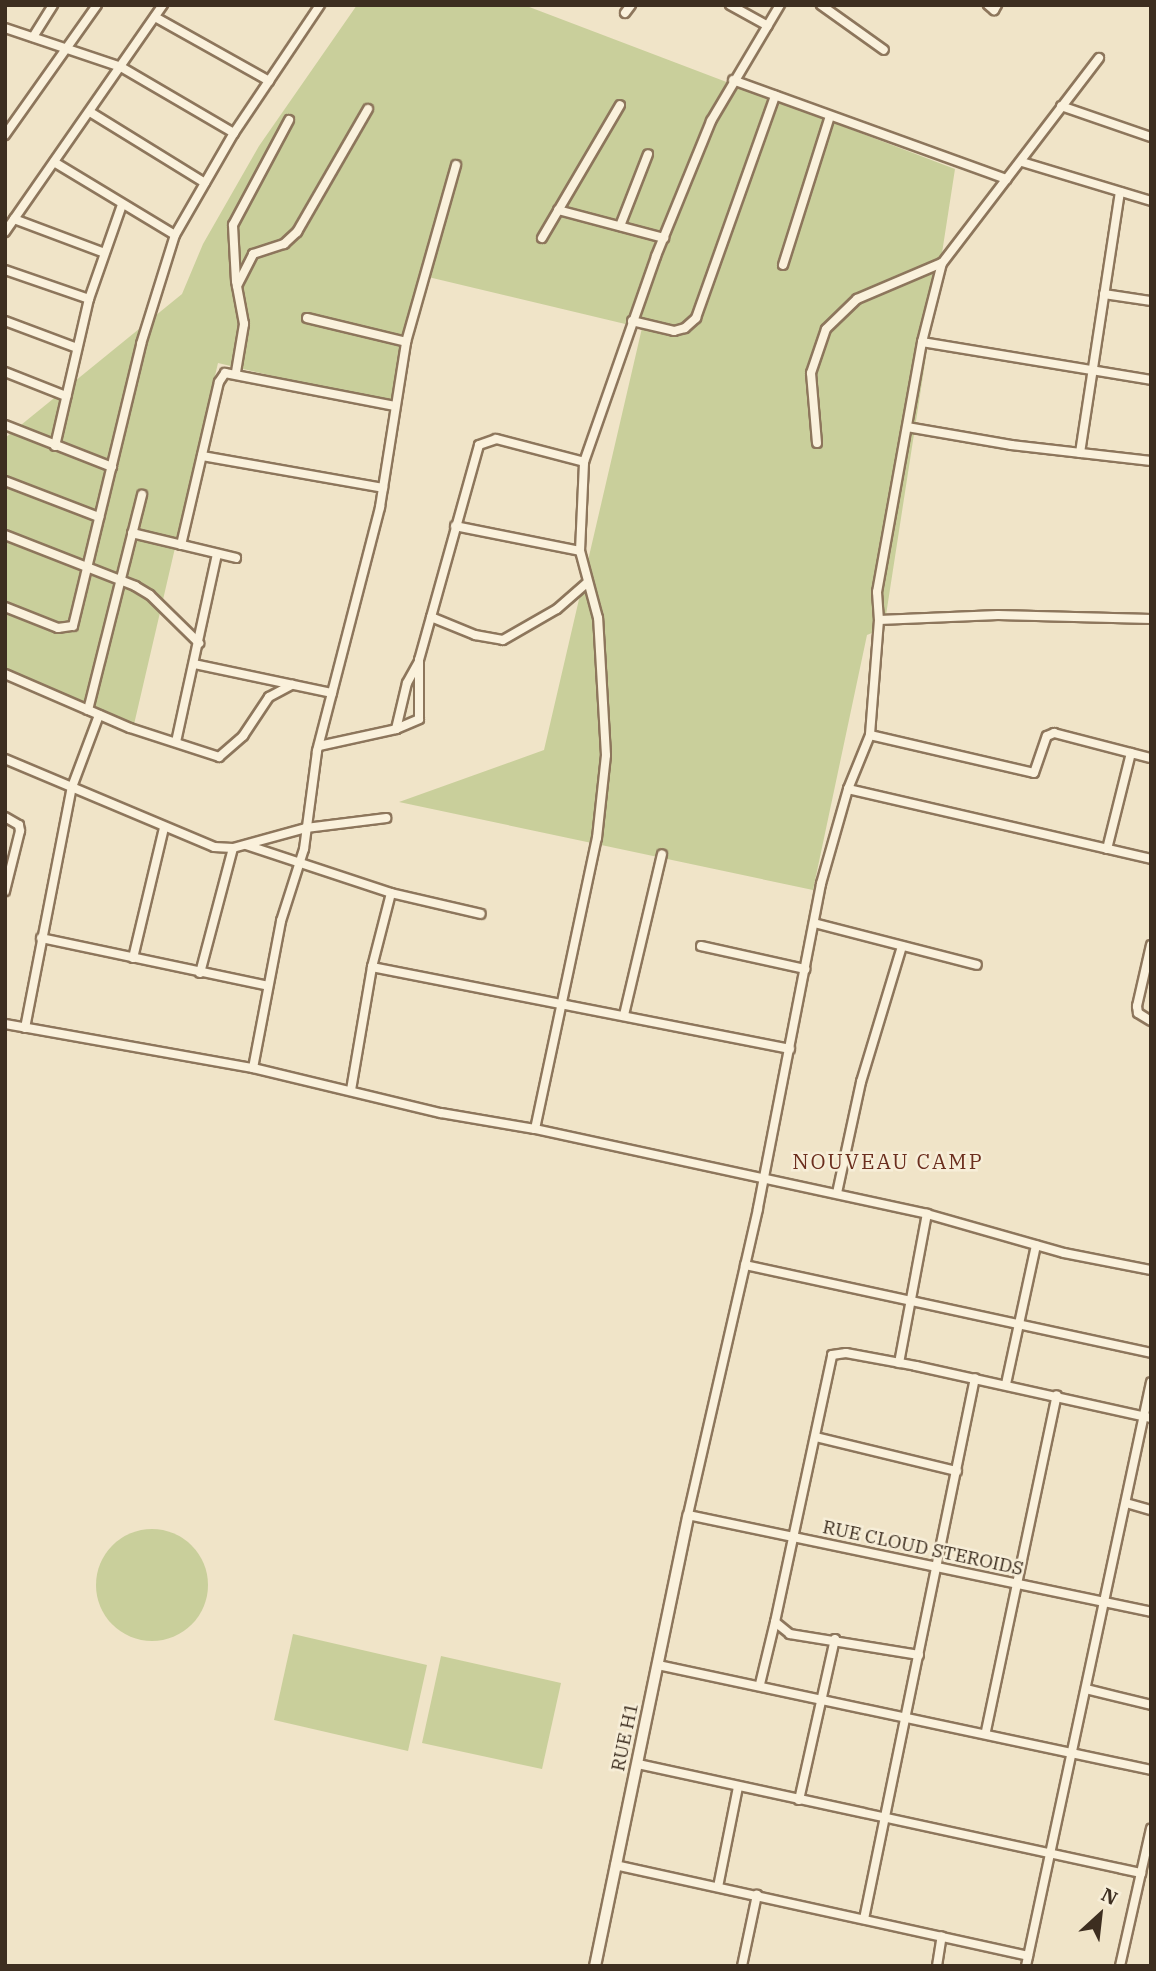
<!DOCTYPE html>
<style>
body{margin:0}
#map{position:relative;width:1156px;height:1971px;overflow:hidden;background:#f0e4c8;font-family:"IBM Plex Serif",serif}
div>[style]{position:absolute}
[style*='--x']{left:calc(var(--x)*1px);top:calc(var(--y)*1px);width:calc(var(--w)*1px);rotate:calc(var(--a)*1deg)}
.green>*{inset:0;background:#c9cf9b}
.round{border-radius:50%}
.roads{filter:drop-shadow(2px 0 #8d765c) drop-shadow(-2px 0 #8d765c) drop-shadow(0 2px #8d765c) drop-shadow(0 -2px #8d765c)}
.minor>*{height:8px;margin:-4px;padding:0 4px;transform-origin:4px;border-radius:4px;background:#faf1dc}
.tertiary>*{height:10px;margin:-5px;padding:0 5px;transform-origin:5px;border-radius:5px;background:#faf1dc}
span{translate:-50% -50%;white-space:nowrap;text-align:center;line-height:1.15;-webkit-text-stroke:5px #f7eed8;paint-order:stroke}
.street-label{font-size:19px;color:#3d2e20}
.neighbourhood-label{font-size:21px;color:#6b2e1e;letter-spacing:2px}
.frame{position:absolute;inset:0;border:7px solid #3d2e20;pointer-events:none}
.north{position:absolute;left:1065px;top:1880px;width:70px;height:70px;-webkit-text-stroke:5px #f7eed8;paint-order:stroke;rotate:27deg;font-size:19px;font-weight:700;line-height:28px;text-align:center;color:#3d2e20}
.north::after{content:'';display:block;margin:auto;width:24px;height:32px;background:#3d2e20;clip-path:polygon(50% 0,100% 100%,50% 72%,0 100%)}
</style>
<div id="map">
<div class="green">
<div style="clip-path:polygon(357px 5px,524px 5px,955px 169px,884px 628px,867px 635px,813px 890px,399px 802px,544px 750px,642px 328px,424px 276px,394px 405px,218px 363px,132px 733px,5px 680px,5px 438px,182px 294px,203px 244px,259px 146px)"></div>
<div class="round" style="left:96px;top:1529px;width:112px;height:112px"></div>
<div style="clip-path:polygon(293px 1634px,427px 1665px,408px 1751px,274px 1720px)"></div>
<div style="clip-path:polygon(441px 1656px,561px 1683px,542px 1769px,422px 1743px)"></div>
</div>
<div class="roads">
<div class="minor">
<div style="--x:730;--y:5;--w:43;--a:28.9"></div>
<div style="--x:821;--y:5;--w:77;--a:35.5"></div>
<div style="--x:988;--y:5;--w:8;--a:40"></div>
<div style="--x:994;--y:10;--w:6;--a:-59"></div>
<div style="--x:625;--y:13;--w:10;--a:-53"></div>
<div style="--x:155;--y:17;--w:131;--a:29.3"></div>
<div style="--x:5;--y:28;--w:122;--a:18.6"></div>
<div style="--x:121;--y:67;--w:131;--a:30.3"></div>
<div style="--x:33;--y:37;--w:38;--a:-58"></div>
<div style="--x:1099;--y:58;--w:258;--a:127.4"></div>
<div style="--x:942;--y:263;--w:81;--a:104.2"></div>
<div style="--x:922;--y:342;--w:254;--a:100.2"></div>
<div style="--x:877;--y:592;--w:28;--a:86"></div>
<div style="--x:879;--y:620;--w:115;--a:94.5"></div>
<div style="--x:870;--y:735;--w:58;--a:112.2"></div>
<div style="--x:848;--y:789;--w:99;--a:105.9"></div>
<div style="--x:821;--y:884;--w:331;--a:101"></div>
<div style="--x:758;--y:1209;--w:314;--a:102.9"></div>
<div style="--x:688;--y:1515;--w:473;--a:11.8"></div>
<div style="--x:733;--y:80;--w:291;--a:19.9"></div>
<div style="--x:1061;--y:106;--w:95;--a:19"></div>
<div style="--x:90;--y:112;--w:135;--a:31.7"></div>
<div style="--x:5;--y:135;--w:159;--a:-54.7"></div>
<div style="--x:54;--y:162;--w:141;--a:31.1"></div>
<div style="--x:1022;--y:162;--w:135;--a:16.8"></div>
<div style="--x:558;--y:210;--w:110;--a:14.8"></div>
<div style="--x:14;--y:219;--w:94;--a:20.6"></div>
<div style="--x:620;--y:226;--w:77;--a:-68.7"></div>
<div style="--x:5;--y:232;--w:277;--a:-55.2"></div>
<div style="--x:542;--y:238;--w:154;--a:-59.6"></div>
<div style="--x:783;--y:265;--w:156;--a:-72.5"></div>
<div style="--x:5;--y:270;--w:89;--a:19"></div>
<div style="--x:237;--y:286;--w:36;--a:-63"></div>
<div style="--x:253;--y:254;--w:33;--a:-18"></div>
<div style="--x:284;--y:244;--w:18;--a:-43"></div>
<div style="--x:297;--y:232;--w:142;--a:-60"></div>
<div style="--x:1104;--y:294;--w:48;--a:8.5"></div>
<div style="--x:307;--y:318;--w:102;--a:13.6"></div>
<div style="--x:5;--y:321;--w:77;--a:20.6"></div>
<div style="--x:632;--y:321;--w:43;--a:13.4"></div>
<div style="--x:674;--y:331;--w:11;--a:-15"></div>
<div style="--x:685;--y:328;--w:15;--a:-42"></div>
<div style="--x:696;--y:318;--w:236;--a:-70.4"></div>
<div style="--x:922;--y:342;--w:232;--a:9.4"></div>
<div style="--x:5;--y:372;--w:66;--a:21.5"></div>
<div style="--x:236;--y:372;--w:49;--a:-80.5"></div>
<div style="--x:244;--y:324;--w:44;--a:-100.5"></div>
<div style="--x:236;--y:281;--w:56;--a:-93.1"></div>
<div style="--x:233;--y:225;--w:119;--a:-61.9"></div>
<div style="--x:5;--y:425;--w:115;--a:21.4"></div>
<div style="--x:907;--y:427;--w:106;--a:9.8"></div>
<div style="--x:1011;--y:445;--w:141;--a:6.5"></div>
<div style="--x:817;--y:443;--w:70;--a:-94.9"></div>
<div style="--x:811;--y:373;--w:46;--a:-71.2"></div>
<div style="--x:826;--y:329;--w:43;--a:-44.1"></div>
<div style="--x:857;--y:299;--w:92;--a:-23"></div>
<div style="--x:55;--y:446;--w:151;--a:-77"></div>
<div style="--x:89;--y:299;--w:100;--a:-70.7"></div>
<div style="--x:1080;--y:453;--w:264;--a:-81.3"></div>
<div style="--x:202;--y:456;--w:184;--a:10"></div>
<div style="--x:5;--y:481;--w:101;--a:21"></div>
<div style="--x:455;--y:526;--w:127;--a:11.3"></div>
<div style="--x:132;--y:533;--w:107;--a:13.5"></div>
<div style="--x:5;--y:535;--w:140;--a:21.4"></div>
<div style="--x:135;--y:586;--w:17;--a:31"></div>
<div style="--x:150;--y:595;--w:69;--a:44.4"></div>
<div style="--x:181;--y:545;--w:167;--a:-76.9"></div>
<div style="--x:219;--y:382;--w:11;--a:-56"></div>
<div style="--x:225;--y:373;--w:173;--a:11"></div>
<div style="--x:5;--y:607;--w:57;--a:21.6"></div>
<div style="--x:58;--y:628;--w:15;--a:-8"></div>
<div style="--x:73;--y:626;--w:290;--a:-76.4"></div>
<div style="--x:141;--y:344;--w:114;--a:-72.7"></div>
<div style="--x:175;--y:235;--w:118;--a:-60"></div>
<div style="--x:234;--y:133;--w:154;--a:-56.1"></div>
<div style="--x:431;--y:617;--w:48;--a:22.2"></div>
<div style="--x:475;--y:635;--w:28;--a:10"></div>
<div style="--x:503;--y:640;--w:62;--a:-29.9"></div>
<div style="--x:557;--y:609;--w:41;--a:-41.1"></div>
<div style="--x:879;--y:620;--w:119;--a:-2.4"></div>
<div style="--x:998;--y:615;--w:153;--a:1.5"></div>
<div style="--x:194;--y:664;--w:141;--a:11.9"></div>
<div style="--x:5;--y:674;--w:136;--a:23.4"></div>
<div style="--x:130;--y:728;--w:94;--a:18"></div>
<div style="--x:219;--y:757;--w:32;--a:-41"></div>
<div style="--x:243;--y:736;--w:47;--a:-56.3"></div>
<div style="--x:269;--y:697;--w:26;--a:-28"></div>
<div style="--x:88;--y:710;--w:222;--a:-75.9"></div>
<div style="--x:396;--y:729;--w:47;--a:-76.6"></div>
<div style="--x:407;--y:683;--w:23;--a:-61"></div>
<div style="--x:870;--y:735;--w:168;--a:13"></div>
<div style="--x:1034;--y:773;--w:39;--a:-71"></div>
<div style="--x:1047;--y:736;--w:8;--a:-23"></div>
<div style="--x:1054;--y:733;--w:100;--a:14.5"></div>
<div style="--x:176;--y:742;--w:192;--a:-77.7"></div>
<div style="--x:319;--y:746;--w:79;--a:-12.4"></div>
<div style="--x:396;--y:729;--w:25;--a:-23"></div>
<div style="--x:419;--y:719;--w:59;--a:-90"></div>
<div style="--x:419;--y:660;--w:223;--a:-74.4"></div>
<div style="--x:479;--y:445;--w:18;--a:-19"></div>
<div style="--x:496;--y:439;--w:91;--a:14.6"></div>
<div style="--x:5;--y:759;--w:227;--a:22.8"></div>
<div style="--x:214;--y:847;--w:19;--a:3"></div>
<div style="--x:233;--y:848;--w:76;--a:-15.3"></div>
<div style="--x:306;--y:828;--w:81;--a:-7.1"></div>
<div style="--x:848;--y:789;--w:311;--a:13"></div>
<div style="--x:5;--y:817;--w:16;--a:30"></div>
<div style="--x:19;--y:825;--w:6;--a:81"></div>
<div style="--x:20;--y:831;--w:62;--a:104"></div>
<div style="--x:246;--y:845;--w:153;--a:18.3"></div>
<div style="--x:391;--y:893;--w:92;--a:13.1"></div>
<div style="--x:1107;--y:849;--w:99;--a:-76"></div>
<div style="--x:814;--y:923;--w:168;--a:14.4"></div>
<div style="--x:41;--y:938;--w:232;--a:11.9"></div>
<div style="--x:1151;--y:945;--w:63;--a:102.9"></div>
<div style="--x:1137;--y:1006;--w:7;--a:82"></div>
<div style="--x:1138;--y:1013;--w:15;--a:32"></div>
<div style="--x:701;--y:946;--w:107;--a:12.5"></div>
<div style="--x:133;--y:958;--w:134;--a:-76.6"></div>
<div style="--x:372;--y:967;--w:426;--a:11.1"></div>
<div style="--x:200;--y:973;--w:129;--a:-75.2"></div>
<div style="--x:624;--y:1015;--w:165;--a:-76.7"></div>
<div style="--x:5;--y:1024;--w:252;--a:10.1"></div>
<div style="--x:253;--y:1068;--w:193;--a:13.5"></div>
<div style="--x:441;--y:1113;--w:95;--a:9.7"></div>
<div style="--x:535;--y:1129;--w:401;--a:12.2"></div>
<div style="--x:25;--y:1028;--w:246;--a:-79"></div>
<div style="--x:72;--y:787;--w:77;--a:-69.4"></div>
<div style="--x:253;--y:1068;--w:150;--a:-79.2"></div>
<div style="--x:281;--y:921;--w:76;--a:-72.3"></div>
<div style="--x:304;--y:849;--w:99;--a:-82.4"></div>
<div style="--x:317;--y:751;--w:252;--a:-75.5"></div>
<div style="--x:380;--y:507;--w:167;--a:-81"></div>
<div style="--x:406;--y:342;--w:184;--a:-74.2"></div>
<div style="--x:351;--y:1090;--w:125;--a:-80.3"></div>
<div style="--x:372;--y:967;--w:76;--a:-75.6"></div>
<div style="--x:535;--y:1129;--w:298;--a:-78"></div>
<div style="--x:597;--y:838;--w:83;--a:-83.8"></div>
<div style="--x:606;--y:755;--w:137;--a:-93.3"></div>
<div style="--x:598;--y:618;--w:69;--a:-105"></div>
<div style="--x:580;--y:551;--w:89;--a:-87.4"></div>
<div style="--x:584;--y:462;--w:218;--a:-70.7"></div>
<div style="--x:656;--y:256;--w:146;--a:-67.8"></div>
<div style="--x:711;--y:121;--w:135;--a:-59.3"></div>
<div style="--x:837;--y:1193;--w:114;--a:-77.8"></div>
<div style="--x:861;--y:1082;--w:142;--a:-73.2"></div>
<div style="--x:745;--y:1265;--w:415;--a:12.2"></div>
<div style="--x:899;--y:1363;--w:152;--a:-79.4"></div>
<div style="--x:927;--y:1214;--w:142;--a:15.9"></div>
<div style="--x:1064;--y:1253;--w:89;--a:11.1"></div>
<div style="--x:1006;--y:1384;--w:142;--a:-77.8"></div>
<div style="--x:816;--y:1437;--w:145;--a:13.6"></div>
<div style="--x:1126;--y:1503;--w:26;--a:16"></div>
<div style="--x:919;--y:1655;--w:131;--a:-170.8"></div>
<div style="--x:790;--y:1634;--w:19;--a:-141"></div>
<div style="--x:775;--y:1622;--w:273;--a:-77.9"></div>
<div style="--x:832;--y:1355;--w:14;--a:-8"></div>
<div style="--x:846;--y:1353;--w:71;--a:10.5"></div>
<div style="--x:916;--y:1366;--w:241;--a:12.5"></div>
<div style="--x:658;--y:1665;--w:504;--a:12.02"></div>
<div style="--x:760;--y:1684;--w:64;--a:-76.4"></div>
<div style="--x:1086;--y:1689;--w:67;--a:13.8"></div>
<div style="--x:986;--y:1731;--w:343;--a:-78.1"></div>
<div style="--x:638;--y:1764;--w:515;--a:12.23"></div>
<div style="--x:799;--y:1800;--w:165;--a:-77.4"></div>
<div style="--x:615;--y:1865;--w:423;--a:12.4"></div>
<div style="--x:718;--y:1887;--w:102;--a:-78.7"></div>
<div style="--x:864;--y:1919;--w:552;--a:-78.41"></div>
<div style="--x:742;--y:1966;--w:73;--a:-78.1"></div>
<div style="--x:937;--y:1966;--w:30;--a:-81"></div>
<div style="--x:1026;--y:1966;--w:597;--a:-77.92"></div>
<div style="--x:1120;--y:1966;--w:141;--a:-77.3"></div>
</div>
<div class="tertiary">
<div style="--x:595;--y:1966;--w:460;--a:-78.3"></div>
</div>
</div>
<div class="street-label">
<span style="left:923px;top:1548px;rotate:12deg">RUE CLOUD STEROIDS</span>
<span style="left:625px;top:1737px;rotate:-78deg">RUE H1</span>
</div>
<div class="neighbourhood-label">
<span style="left:888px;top:1161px">NOUVEAU CAMP</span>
</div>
<div class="frame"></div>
<div class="north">N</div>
</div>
